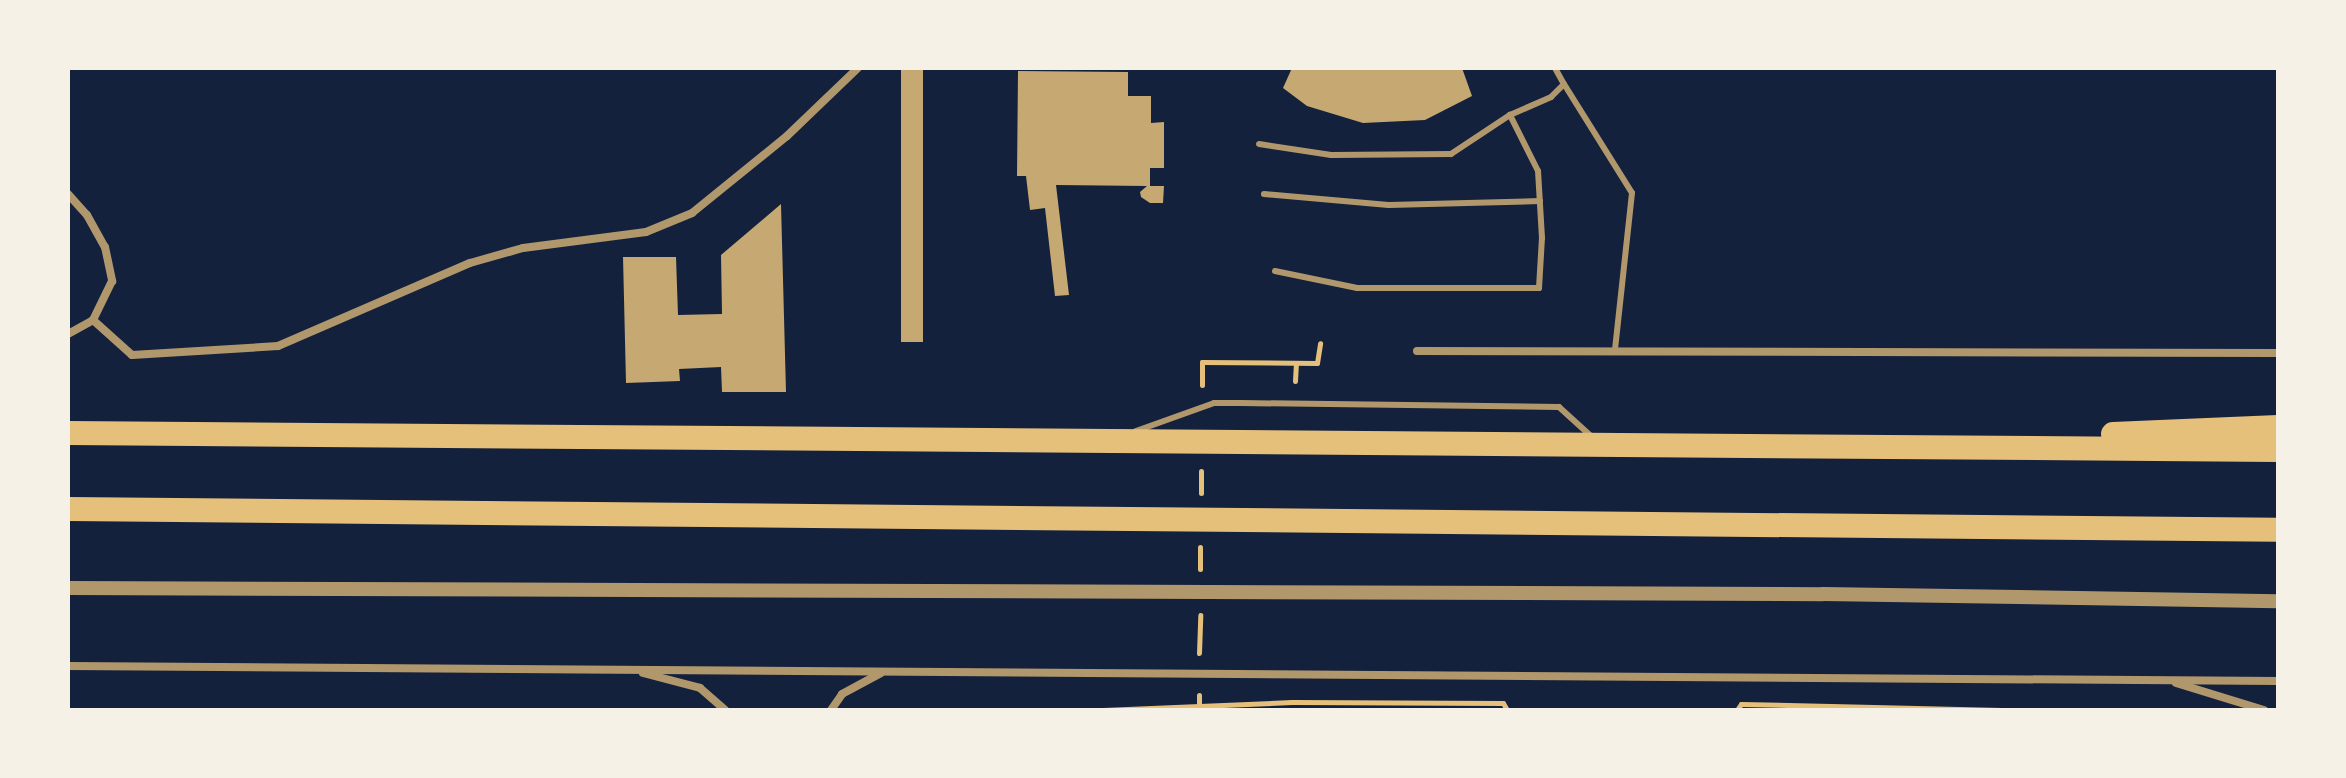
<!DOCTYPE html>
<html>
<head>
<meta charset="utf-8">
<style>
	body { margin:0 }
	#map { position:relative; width:2346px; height:778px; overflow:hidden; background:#14213d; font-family:Georgia,serif }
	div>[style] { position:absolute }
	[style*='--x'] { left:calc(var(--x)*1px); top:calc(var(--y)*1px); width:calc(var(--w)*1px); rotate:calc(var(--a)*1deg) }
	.building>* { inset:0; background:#c6a872; transform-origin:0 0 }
	.path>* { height:5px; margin:-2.5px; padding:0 2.5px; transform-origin:2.5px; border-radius:2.5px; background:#e5c07b }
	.service>* { height:6px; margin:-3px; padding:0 3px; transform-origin:3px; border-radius:3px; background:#b1986c }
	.minor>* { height:8px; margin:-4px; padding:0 4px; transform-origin:4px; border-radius:4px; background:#b1986c }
	.tertiary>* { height:14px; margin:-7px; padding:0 7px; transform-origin:7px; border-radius:7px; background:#b1986c }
	.motorway>* { height:24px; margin:-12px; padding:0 12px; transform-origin:12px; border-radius:12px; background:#e5c07b }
	span { translate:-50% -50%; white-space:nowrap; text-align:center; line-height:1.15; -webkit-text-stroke:8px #f6f1e7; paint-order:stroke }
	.frame { position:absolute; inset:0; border:70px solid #f6f1e7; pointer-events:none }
</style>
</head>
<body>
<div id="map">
	<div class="building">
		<i style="left:901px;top:68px;width:22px;height:274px"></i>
		<i style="clip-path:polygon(1292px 68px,1462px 68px,1472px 96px,1425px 120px,1363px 123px,1307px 106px,1283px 88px)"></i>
		<i style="clip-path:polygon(1018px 71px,1128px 72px,1128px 96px,1151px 96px,1151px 123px,1164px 122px,1164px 168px,1150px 168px,1150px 186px,1164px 186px,1163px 203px,1150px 203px,1141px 197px,1140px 192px,1147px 186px,1056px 185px,1069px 295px,1055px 296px,1045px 208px,1030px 210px,1026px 176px,1017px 176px)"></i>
		<i style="clip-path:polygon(781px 204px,786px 392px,722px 392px,721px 367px,679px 369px,680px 381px,626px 383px,623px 257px,676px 257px,678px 315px,722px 314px,721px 255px)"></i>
	</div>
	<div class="path">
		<i style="--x:1295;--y:381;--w:18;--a:-87"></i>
		<i style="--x:1202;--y:385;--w:23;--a:-90"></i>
		<i style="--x:1202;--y:362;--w:115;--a:0.5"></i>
		<i style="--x:1317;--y:363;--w:20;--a:-81"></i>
		<i style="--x:1201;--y:493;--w:22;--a:-90"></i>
		<i style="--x:1200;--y:569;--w:22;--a:-90"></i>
		<i style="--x:1199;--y:653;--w:38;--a:-88"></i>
		<i style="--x:1103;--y:710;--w:189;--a:-2.4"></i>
		<i style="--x:1292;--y:702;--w:211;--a:0.3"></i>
		<i style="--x:1503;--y:703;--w:8;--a:60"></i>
		<i style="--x:1199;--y:710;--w:15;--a:-90"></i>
		<i style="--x:1737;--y:710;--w:7;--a:-56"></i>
		<i style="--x:1741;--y:704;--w:261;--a:1.3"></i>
	</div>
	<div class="service">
		<i style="--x:1555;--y:68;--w:18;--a:61"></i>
		<i style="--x:1259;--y:144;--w:73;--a:8.7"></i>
		<i style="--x:1331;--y:155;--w:120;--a:-0.5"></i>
		<i style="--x:1451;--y:154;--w:71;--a:-33.5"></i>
		<i style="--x:1510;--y:115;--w:45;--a:-23.7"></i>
		<i style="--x:1551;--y:97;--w:18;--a:-45"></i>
		<i style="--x:1564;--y:84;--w:128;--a:58"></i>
		<i style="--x:1632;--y:193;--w:158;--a:96.2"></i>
		<i style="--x:1264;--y:194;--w:125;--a:5"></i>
		<i style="--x:1389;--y:205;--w:151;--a:-1.5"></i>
		<i style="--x:1275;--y:271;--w:84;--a:11.7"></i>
		<i style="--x:1357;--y:288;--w:182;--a:0"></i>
		<i style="--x:1539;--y:288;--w:50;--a:-86.6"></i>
		<i style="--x:1542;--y:238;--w:67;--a:-93.4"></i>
		<i style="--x:1538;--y:171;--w:63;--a:-116.6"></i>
		<i style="--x:1136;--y:431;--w:83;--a:-19.7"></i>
		<i style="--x:1214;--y:403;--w:27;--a:0"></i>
		<i style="--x:1241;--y:403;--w:318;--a:0.7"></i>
		<i style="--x:1559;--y:407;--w:45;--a:42.3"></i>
	</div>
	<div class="minor">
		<i style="--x:68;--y:194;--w:28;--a:48"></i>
		<i style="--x:87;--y:215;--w:37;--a:61"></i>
		<i style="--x:105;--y:247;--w:35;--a:78"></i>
		<i style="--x:112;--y:281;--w:43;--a:116"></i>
		<i style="--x:93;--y:320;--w:52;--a:41.9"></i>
		<i style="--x:132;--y:355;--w:146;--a:-3.5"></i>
		<i style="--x:278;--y:346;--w:209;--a:-23.4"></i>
		<i style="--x:470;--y:263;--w:55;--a:-15.8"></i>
		<i style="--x:523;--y:248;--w:124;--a:-7.4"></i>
		<i style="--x:646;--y:232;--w:50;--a:-22.4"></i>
		<i style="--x:692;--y:213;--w:122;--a:-39"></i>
		<i style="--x:787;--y:136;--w:98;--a:-43.8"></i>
		<i style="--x:68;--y:334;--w:29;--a:-29"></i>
		<i style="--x:1417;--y:351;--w:861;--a:0.13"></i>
		<i style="--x:68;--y:666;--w:2210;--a:0.39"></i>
		<i style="--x:643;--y:673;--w:59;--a:14.7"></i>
		<i style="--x:700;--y:688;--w:33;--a:41"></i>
		<i style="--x:2176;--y:683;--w:92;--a:17.1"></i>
		<i style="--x:831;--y:710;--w:19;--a:-55"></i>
		<i style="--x:842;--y:694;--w:44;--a:-28.3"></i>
	</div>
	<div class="tertiary">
		<i style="--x:68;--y:588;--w:1755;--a:0.2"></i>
		<i style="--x:1823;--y:594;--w:455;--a:0.9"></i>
	</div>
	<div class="motorway">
		<i style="--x:68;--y:433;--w:2210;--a:0.44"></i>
		<i style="--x:2113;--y:434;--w:165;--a:-2.4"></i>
		<i style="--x:68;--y:509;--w:2210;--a:0.54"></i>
	</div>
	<div class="frame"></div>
</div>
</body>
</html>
